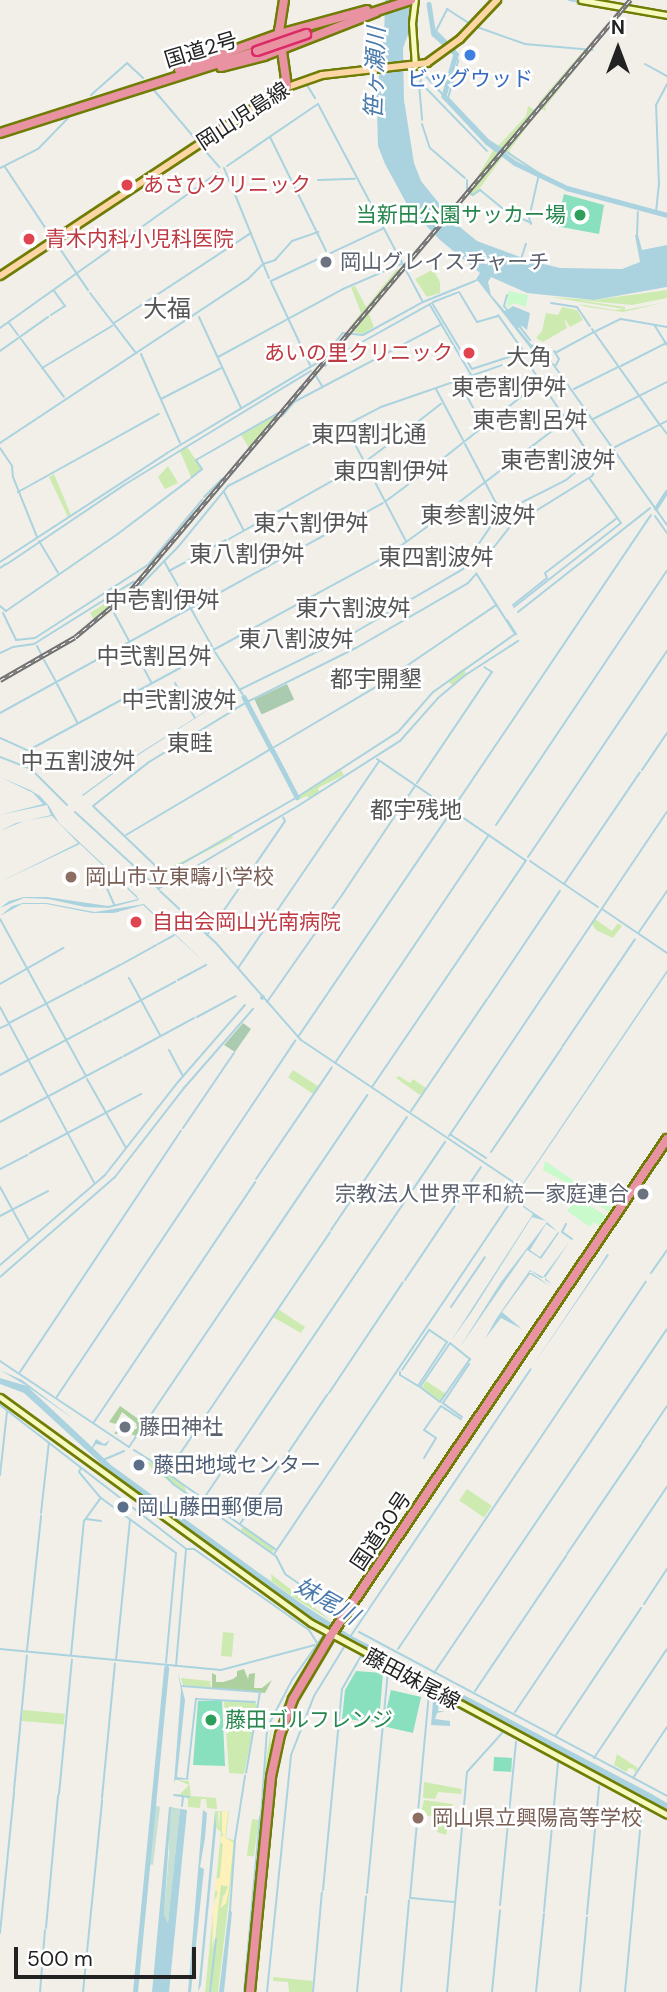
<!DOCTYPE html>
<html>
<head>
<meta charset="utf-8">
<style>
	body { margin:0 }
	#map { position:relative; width:667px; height:1992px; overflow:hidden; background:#f2efe9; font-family:"DM Sans","Noto Sans JP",sans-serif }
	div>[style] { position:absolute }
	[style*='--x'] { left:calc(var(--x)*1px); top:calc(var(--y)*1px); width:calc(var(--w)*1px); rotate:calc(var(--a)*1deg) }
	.grass>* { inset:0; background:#cdebb0; transform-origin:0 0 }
	.forest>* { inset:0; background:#add19e }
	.wetland>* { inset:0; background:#c6e0d4 }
	.sand>* { inset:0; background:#fff1ba }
	.cemetery>* { inset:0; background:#aacbaf; transform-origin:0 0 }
	.park>* { inset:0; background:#c8facc }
	.pitch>* { inset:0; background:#88e0be; transform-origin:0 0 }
	.water>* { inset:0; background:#aad3df }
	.stream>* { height:2px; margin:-1px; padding:0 1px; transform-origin:1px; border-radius:1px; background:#aad3df }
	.canal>* { height:3.5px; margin:-1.75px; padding:0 1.75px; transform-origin:1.75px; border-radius:1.75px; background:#aad3df }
	.river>* { height:4.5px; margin:-2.25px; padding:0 2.25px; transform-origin:2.25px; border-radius:2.25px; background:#aad3df }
	.roads { filter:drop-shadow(2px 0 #707d05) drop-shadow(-2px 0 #707d05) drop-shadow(0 2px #707d05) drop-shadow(0 -2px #707d05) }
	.secondary>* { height:5px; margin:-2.5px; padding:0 2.5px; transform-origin:2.5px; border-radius:2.5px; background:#f7fabf }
	.primary>* { height:6px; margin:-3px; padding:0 3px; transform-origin:3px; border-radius:3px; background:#fcd6a4 }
	.highway>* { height:8px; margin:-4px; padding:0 4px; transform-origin:4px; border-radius:4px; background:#e892a2 }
	.rail>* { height:4.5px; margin-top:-2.25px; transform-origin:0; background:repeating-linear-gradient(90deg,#fff 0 5px,#707070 0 10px); box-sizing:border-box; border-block:2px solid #707070 }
	.bridges { filter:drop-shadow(2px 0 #dc2a67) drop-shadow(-2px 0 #dc2a67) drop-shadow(0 2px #dc2a67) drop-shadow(0 -2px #dc2a67) }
	.highway-bridge>* { height:8px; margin:-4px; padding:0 4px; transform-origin:4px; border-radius:4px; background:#e892a2 }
	.dots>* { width:19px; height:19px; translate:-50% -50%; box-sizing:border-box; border:4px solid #fff; border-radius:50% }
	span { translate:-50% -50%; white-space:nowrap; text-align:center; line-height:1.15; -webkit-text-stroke:5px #fff; paint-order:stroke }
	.street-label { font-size:21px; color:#222 }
	.shop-label { font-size:21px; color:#366cbe }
	.health-label { font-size:21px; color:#be3a42 }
	.left { translate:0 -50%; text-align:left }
	.right { translate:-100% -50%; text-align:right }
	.leisure-label { font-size:21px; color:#27864d }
	.worship-label { font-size:21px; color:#5b616d }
	.education-label { font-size:21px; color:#785e54 }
	.service-label { font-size:21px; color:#4e5e75 }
	.water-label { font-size:23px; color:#4a7aab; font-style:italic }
	.neighbourhood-label { font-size:23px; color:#555 }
	.quarter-label { font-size:24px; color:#555 }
	.north { position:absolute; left:583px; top:14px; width:70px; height:70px; -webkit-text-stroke:5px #fff; paint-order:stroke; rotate:0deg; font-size:19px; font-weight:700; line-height:28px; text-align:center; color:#222 }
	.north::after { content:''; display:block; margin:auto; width:24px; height:32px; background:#222; clip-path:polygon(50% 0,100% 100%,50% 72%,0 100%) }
	.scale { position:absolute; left:14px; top:1947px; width:182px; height:32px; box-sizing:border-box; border:4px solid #222; border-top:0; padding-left:9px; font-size:21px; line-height:24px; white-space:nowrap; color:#222; -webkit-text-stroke:5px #fff; paint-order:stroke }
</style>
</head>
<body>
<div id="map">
	<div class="grass">
		<i style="clip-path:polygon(584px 50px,585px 51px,539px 105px,540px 107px,590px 51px,545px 107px,546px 111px,541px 109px,538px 104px,540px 101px)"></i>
		<i style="clip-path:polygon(528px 106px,535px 110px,509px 141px,538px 112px,509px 151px,520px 163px,498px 146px,526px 116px)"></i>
		<i style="left:494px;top:149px;width:6px;height:45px;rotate:31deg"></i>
		<i style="clip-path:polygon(501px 154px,503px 156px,477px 192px,471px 196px,467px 194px)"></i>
		<i style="clip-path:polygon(401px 269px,351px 329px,349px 328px,361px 313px,351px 287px,355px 286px,366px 307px,396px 270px)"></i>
		<i style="clip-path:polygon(404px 270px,369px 314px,374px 327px,363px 334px,354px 332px,353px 331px)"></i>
		<i style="clip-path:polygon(430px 271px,434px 271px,440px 282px,440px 293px,427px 297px,415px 279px)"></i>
		<i style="clip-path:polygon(667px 290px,667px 298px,632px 305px,578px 300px,625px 307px,625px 310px,667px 302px,623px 312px,587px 307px,578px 304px,614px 310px,624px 309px,550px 297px,594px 300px)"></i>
		<i style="clip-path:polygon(562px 307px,577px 310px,583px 320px,570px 327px,564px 318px,567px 328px,543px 342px,536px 338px,542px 331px,546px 313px,558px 315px)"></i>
		<i style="clip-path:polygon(277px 414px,278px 414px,249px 448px,241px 435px)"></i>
		<i style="clip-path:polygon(187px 447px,202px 469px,191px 477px,180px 451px)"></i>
		<i style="clip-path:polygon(168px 466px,178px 483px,165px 489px,158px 477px)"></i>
		<i style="clip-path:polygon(54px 474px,71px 515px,68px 517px,49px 477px)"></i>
		<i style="clip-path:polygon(135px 584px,117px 602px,95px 621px,90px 613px)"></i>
		<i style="clip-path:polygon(516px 635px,465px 670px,465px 674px,452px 685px,449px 682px,431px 695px,399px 734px,431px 694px,460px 671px)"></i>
		<i style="clip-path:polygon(341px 770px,344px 775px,318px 788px,319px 792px,309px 798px,307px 796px,298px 800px,298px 797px)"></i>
		<i style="left:232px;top:836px;width:2px;height:73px;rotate:63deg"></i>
		<i style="clip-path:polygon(595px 919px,612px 931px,618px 923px,622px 926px,613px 938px,596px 930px,592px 924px)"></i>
		<i style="left:293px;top:1070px;width:30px;height:9px;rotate:33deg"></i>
		<i style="clip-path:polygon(399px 1076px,410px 1083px,413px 1079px,426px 1088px,420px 1095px,396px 1078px)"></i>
		<i style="clip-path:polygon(278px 1309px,305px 1327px,301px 1333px,273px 1317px)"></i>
		<i style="left:426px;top:1381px;width:24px;height:9px;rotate:33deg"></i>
		<i style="clip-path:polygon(140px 1456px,184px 1485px,187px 1493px,154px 1471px)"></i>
		<i style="left:467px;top:1489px;width:30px;height:14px;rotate:34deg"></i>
		<i style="clip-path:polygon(243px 1527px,275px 1550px,274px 1550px,271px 1553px,240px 1531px)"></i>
		<i style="clip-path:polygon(259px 1572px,272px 1581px,271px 1574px,333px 1622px,294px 1598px)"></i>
		<i style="left:223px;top:1632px;width:11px;height:24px;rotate:5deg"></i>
		<i style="clip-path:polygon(181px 1678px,210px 1681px,211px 1688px,183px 1685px)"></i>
		<i style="clip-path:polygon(224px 1701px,255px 1702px,258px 1707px,244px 1774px,229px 1773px)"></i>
		<i style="left:23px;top:1710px;width:42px;height:11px;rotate:5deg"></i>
		<i style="clip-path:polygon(272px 1722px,270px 1744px,279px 1726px,268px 1775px,264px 1775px)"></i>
		<i style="clip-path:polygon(617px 1754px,638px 1768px,635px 1773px,634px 1769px,629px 1768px,626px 1772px,614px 1765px)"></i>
		<i style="clip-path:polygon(177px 1780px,189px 1781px,191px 1796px,216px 1798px,217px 1809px,207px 1808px,206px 1799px,201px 1799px,200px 1808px,188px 1807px,188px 1796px,174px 1794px,180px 1794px,189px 1785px)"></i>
		<i style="clip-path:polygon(424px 1782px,462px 1789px,461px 1794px,438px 1792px,435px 1799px,423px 1798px)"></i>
		<i style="clip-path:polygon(424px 1800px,453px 1804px,446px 1835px,437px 1832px,440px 1817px,420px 1815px)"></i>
		<i style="clip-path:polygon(evenodd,215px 1811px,218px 1811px,219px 1829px,220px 1811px,229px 1812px,226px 1838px,234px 1840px,234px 1856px,218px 1992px,211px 1992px,213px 1967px,209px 1992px,205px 1992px,221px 1832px,214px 1826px,215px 1811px,222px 1812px,228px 1812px,225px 1838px,233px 1843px,225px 1842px,214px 1951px,213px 1910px,215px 1898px,218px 1897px,217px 1879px,220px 1878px,223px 1844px,220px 1842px,224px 1834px,222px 1833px,222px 1812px,215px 1811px,227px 1847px,232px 1854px,229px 1888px,222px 1908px,223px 1896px,227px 1893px,228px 1886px,221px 1885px,227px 1847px)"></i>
		<i style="left:252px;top:1819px;width:7px;height:37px;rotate:8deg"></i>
		<i style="clip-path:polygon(273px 1977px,313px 1981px,312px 1992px,289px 1992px,288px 1982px,273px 1981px)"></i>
	</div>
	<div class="forest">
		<i style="clip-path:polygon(221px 864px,244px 880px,238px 887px,218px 872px,225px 873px,217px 870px)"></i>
		<i style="clip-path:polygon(120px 1406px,144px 1423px,136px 1436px,128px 1433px,114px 1434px,120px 1425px,125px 1432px,129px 1428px,131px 1432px,137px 1428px,136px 1423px,122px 1412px,116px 1424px,109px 1422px)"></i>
		<i style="clip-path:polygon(244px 1669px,248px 1679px,249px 1674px,255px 1673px,254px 1688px,262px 1688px,272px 1680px,265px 1693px,212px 1688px,212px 1673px,216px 1675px,216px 1682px,223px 1682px,233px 1679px,237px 1676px,237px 1671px)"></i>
	</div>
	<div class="wetland">
		<i style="clip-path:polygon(154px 1805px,160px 1807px,153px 1865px,148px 1864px)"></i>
		<i style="clip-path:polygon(169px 1807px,180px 1809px,168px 1923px,164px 1915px,169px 1852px)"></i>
	</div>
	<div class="sand">
		<i style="clip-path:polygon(222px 1811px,228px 1812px,225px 1838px,233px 1842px,233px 1848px,228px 1894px,226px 1903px,220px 1908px,228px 1886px,221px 1885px,212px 1951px,213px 1910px,218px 1892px,215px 1890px,216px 1879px,220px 1878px,223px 1845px,220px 1838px,224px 1834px,222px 1833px)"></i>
	</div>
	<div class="cemetery">
		<i style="left:287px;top:684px;width:17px;height:36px;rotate:65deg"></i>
		<i style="clip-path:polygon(243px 1023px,251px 1029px,235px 1052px,224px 1045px)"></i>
	</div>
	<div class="park">
		<i style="clip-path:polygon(508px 291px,528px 295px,526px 307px,514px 303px,507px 308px)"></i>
		<i style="clip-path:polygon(545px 1161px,577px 1183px,574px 1187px,543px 1170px)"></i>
		<i style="clip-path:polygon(580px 1186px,612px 1208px,609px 1212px,578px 1193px)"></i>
		<i style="clip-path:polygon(577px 1197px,606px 1216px,599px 1226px,594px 1222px,590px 1227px,567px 1211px)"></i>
	</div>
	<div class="pitch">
		<i style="clip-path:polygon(564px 194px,604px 205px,599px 234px,556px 226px)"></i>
		<i style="clip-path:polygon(356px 1671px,383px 1673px,379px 1722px,342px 1719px,345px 1690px)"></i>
		<i style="left:391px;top:1690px;width:31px;height:37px;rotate:13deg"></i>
		<i style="clip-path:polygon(198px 1701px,222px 1701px,225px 1766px,193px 1765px)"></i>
		<i style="left:494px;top:1757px;width:18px;height:14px;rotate:3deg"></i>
	</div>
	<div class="water">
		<i style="clip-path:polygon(385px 0,408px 0,410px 13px,410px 29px,403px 48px,404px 100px,414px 163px,421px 181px,455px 223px,477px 241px,531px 261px,560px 268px,622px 269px,640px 262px,635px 235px,638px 235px,642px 250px,667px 245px,667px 287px,594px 300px,527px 293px,491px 277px,488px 282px,491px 295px,505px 311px,513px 306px,530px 313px,527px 330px,522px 326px,518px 328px,531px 344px,542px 349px,536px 352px,531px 349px,478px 281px,475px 281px,480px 273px,440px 240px,409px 208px,385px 164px,378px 146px,377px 111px,370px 99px,377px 92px,382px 52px,369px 56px,363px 53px,375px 52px,384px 41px)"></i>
		<i style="clip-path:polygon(239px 690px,140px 754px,83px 796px,52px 765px,30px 752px,48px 761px,82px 795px,141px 752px)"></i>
		<i style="clip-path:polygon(0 777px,30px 790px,40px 796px,49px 806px,59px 823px,137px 896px,139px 900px,109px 908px,85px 907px,48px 899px,24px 898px,0 908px,9px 901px,24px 897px,47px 897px,108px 906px,138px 899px,80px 844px,0 882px,78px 843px,52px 816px,24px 821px,0 831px,16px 823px,51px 815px,47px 805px,0 815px,43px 804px,33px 793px)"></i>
		<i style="clip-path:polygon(23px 903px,47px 903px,95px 912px,144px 904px,207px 965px,143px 905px,114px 913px,92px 913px,46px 904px,22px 904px,0 916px,12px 906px)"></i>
		<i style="clip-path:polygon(667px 970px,667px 973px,523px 1185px,523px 1183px)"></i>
		<i style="clip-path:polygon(527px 1197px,524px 1206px,546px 1221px,532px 1217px,473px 1310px,451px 1341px,533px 1214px,523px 1207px)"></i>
		<i style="clip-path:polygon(evenodd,547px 1222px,559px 1233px,541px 1259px,527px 1250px,460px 1347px,501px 1282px,547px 1222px,546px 1224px,558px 1232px,540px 1257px,530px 1250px,546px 1224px)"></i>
		<i style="clip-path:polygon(570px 1241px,545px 1278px,552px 1284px,545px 1280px,545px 1277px,541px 1278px,531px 1271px,529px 1273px,532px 1273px,550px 1286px,530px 1274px,502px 1312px,522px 1329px,501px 1318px,485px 1339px,496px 1319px,530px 1270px,543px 1277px)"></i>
		<i style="clip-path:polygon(607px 1254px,609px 1255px,531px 1368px,601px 1264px)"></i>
		<i style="clip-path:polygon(0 1370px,22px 1380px,75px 1420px,28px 1387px,92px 1447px,96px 1439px,104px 1444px,110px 1440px,106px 1446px,96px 1444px,93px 1448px,111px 1465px,299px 1602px,350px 1635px,650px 1793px,667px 1803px,667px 1812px,347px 1641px,296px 1609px,119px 1480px,24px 1393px,0 1384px,0 1378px,27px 1386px)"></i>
		<i style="clip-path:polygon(178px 1672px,185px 1700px,177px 1777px,191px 1779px,175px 1780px,174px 1783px,181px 1690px)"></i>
		<i style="clip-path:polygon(433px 1701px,439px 1702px,438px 1711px,445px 1711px,437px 1713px,435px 1719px,450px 1721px,450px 1726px,431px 1725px)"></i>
		<i style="clip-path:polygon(evenodd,169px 1807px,187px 1810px,169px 1992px,152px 1992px,169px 1807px,171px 1808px,180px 1809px,168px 1923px,164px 1915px,171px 1808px)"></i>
		<i style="clip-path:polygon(203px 1810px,207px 1813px,205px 1838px,200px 1867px,204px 1869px,191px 1992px,188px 1992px)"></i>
		<i style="clip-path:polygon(215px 1812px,216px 1830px,201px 1985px,198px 1992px)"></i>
		<i style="clip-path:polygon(229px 1909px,232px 1912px,224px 1992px,219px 1992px)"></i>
	</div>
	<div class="stream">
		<i style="--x:569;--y:0;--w:11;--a:10"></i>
		<i style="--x:417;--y:7;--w:53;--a:90"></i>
		<i style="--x:477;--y:27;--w:51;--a:19.5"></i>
		<i style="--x:525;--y:44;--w:68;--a:5"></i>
		<i style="--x:449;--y:44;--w:18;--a:-135"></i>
		<i style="--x:436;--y:31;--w:25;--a:-63"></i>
		<i style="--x:447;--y:9;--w:27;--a:33"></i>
		<i style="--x:454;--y:48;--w:14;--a:73"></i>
		<i style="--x:458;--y:61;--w:38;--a:105"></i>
		<i style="--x:448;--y:98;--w:58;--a:46.4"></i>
		<i style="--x:488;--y:140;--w:68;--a:33"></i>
		<i style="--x:645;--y:64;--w:25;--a:29"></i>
		<i style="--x:418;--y:68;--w:38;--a:47"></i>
		<i style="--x:421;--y:80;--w:4;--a:117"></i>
		<i style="--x:419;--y:84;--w:36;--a:85"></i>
		<i style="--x:305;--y:82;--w:19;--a:58"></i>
		<i style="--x:420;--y:82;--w:96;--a:45.8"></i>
		<i style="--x:153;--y:89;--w:70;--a:49.7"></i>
		<i style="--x:91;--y:95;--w:48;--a:-41.6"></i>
		<i style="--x:127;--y:63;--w:22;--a:43"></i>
		<i style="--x:422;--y:124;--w:25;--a:72"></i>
		<i style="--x:430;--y:148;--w:46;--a:40.6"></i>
		<i style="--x:270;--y:137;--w:127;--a:63.8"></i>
		<i style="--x:201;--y:146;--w:28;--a:49"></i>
		<i style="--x:227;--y:166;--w:110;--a:-34.3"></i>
		<i style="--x:318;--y:104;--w:224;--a:62.1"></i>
		<i style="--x:5;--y:167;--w:85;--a:56.5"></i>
		<i style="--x:0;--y:168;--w:42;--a:-26.6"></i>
		<i style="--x:38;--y:149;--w:50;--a:-45.8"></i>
		<i style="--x:224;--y:168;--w:22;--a:68"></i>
		<i style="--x:318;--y:180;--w:37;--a:-2"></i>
		<i style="--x:467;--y:180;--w:11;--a:90"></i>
		<i style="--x:467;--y:191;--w:7;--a:34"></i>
		<i style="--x:473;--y:195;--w:9;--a:-36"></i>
		<i style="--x:480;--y:190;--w:36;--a:39"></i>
		<i style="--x:508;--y:213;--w:25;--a:23"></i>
		<i style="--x:299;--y:190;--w:9;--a:-49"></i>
		<i style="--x:234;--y:192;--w:93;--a:67.9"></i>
		<i style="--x:638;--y:209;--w:2;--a:-90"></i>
		<i style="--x:656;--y:212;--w:27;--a:-84"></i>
		<i style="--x:659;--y:185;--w:80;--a:-92.1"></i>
		<i style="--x:656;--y:105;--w:24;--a:-62"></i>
		<i style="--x:531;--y:224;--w:6;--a:-108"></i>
		<i style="--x:529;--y:218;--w:45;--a:-77.2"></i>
		<i style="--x:637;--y:236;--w:24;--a:-88"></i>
		<i style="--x:56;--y:243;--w:57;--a:55.8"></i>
		<i style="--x:521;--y:259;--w:16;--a:-72"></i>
		<i style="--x:271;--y:281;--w:123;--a:-25.1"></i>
		<i style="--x:271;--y:282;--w:92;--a:64.8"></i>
		<i style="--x:459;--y:292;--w:35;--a:59"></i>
		<i style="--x:477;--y:322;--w:22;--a:-16"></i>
		<i style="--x:90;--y:293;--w:76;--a:52.5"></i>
		<i style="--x:507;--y:295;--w:11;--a:105"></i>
		<i style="--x:504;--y:306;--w:43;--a:52.6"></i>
		<i style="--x:433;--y:302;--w:26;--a:-21"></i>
		<i style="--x:432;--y:303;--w:77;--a:58.8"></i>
		<i style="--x:472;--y:369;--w:55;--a:-18.1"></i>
		<i style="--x:524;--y:352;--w:45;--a:-125.1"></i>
		<i style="--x:551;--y:303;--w:26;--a:9"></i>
		<i style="--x:577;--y:307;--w:23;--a:56"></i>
		<i style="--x:430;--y:305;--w:81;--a:59.6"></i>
		<i style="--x:51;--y:315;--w:17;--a:-33"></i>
		<i style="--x:65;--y:306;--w:19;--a:-126"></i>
		<i style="--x:199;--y:317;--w:100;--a:65.2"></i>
		<i style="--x:9;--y:323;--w:15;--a:53"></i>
		<i style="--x:114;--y:323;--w:164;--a:-33.3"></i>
		<i style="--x:655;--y:326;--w:22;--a:58"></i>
		<i style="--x:0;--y:328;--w:267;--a:-35.5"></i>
		<i style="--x:592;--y:329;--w:118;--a:54.7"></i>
		<i style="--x:596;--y:331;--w:28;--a:-26"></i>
		<i style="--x:621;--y:319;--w:47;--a:9.9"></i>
		<i style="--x:21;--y:339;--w:72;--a:53.4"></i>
		<i style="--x:0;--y:351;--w:59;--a:-35.3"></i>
		<i style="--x:554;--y:351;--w:9;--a:58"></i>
		<i style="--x:559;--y:359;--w:7;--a:117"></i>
		<i style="--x:555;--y:353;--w:44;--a:-28.3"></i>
		<i style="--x:141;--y:354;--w:97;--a:66.3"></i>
		<i style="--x:218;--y:357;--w:142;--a:-28.5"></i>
		<i style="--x:343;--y:289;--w:63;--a:-23.3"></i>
		<i style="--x:528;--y:363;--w:113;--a:56.2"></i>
		<i style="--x:591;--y:457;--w:4;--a:27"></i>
		<i style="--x:553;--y:364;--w:197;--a:54.7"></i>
		<i style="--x:325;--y:366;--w:16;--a:-40"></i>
		<i style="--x:337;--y:356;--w:107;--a:-29.2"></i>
		<i style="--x:621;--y:366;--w:51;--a:-27.1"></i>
		<i style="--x:42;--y:368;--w:82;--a:-31"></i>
		<i style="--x:316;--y:376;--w:12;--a:59"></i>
		<i style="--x:436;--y:389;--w:58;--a:62.1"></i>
		<i style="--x:463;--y:389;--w:42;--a:61.6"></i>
		<i style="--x:574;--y:389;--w:49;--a:-26.6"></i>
		<i style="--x:161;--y:399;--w:68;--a:-27.3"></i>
		<i style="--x:282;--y:416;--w:18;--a:-49"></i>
		<i style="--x:294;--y:402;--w:167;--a:-27.8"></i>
		<i style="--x:593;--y:419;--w:83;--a:-26.6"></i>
		<i style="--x:415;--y:424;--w:33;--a:-38"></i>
		<i style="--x:345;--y:425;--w:131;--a:62.3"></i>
		<i style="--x:661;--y:426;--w:10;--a:53"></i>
		<i style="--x:0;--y:443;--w:297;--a:-33.5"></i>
		<i style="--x:248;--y:279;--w:21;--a:-45"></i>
		<i style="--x:263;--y:264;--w:13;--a:-18"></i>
		<i style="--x:275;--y:260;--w:25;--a:-48"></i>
		<i style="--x:292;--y:241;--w:28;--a:-19"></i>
		<i style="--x:465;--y:444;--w:88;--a:62.3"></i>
		<i style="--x:615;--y:447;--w:58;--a:-26.6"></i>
		<i style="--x:0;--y:448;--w:22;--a:56"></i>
		<i style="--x:12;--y:466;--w:11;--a:85"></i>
		<i style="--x:13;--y:477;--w:65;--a:68.2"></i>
		<i style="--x:436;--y:464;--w:127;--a:-38.3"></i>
		<i style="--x:191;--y:478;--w:14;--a:-39"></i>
		<i style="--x:202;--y:469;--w:11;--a:-124"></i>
		<i style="--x:196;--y:460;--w:95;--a:-29.8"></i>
		<i style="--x:18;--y:492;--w:161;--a:-29"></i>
		<i style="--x:224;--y:492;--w:42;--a:62.8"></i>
		<i style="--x:204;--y:497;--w:25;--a:-45"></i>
		<i style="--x:386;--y:501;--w:44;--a:-36.6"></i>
		<i style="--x:458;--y:503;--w:136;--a:-37.5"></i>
		<i style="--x:655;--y:516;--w:21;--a:55"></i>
		<i style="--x:229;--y:539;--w:153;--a:-29.4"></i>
		<i style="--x:362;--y:464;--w:49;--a:-36.6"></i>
		<i style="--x:39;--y:541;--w:37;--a:59"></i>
		<i style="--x:478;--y:545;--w:37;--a:-56"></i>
		<i style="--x:499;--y:514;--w:75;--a:-26.9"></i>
		<i style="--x:566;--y:480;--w:33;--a:-39"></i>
		<i style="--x:487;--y:556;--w:37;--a:-52"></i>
		<i style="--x:510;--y:527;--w:97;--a:-31.9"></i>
		<i style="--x:592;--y:476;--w:19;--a:-58"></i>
		<i style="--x:164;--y:561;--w:100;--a:60.6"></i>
		<i style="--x:0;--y:562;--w:199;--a:-33.1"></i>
		<i style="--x:167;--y:453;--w:179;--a:-31"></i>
		<i style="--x:320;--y:361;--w:36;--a:-51"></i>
		<i style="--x:343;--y:333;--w:20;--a:6"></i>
		<i style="--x:363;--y:335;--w:68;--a:-28.8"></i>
		<i style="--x:423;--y:302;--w:56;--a:-22"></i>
		<i style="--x:7;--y:564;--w:141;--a:-34"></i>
		<i style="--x:124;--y:485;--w:219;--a:-31.4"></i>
		<i style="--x:0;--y:568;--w:7;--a:-34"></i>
		<i style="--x:169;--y:571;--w:65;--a:-28.5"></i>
		<i style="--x:108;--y:601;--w:6;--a:59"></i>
		<i style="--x:513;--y:605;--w:43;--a:-38.5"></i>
		<i style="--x:547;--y:578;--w:5;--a:-112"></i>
		<i style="--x:545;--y:573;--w:91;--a:-37.4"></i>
		<i style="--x:0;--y:606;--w:8;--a:40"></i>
		<i style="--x:6;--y:611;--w:137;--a:-34.6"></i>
		<i style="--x:119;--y:533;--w:88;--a:-37.1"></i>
		<i style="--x:514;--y:607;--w:136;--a:-38.1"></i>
		<i style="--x:621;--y:523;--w:55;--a:-125.4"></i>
		<i style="--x:190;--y:609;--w:220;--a:-28.8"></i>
		<i style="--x:113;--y:611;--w:81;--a:61.8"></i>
		<i style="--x:518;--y:612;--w:168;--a:-38.2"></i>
		<i style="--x:3;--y:613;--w:30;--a:64"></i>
		<i style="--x:16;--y:640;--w:19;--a:-6"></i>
		<i style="--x:35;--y:638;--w:135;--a:-32.9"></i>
		<i style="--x:148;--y:565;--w:85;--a:-50.3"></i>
		<i style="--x:507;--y:620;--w:17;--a:57"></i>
		<i style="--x:37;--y:646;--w:11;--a:63"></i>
		<i style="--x:215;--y:652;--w:51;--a:56.9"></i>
		<i style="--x:0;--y:653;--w:14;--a:-25"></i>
		<i style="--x:13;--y:647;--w:21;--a:-8"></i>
		<i style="--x:34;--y:644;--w:117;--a:-32.1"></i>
		<i style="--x:133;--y:582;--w:9;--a:21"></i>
		<i style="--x:141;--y:585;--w:53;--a:-45.8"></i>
		<i style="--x:178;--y:547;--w:79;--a:-50.7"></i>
		<i style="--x:228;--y:486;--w:172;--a:-27.3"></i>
		<i style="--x:381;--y:407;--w:128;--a:-19.1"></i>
		<i style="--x:44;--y:660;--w:25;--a:61"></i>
		<i style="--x:175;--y:683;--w:40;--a:60.3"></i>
		<i style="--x:57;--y:684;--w:43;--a:62.2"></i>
		<i style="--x:239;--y:690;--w:118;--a:-26.1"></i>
		<i style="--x:345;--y:638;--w:137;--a:-30.3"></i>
		<i style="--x:463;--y:569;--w:7;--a:-56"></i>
		<i style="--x:0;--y:713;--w:216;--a:-28.8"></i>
		<i style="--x:0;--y:738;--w:34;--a:24"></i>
		<i style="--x:271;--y:749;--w:120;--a:-30.6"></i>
		<i style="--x:374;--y:688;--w:148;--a:-34.2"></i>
		<i style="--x:29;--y:750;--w:409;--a:-28.5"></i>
		<i style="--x:388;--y:555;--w:67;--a:-35.8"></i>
		<i style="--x:0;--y:757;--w:33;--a:21"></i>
		<i style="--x:31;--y:769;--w:51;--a:45"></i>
		<i style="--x:377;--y:759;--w:179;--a:34.3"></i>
		<i style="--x:642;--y:770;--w:45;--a:-56"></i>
		<i style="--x:417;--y:783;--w:134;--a:-56"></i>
		<i style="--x:492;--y:672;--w:9;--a:-148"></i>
		<i style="--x:93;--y:806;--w:71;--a:-38.2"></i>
		<i style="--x:149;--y:762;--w:115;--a:-31.5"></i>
		<i style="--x:247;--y:702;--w:122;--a:-26.4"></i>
		<i style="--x:356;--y:648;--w:129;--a:-30.1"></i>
		<i style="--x:468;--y:583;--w:12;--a:-48"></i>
		<i style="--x:94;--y:807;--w:97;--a:43.7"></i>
		<i style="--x:164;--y:874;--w:156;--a:-30"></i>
		<i style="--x:299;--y:796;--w:118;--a:-32.9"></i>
		<i style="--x:398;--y:732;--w:53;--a:-48.8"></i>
		<i style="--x:433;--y:692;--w:100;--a:-35.3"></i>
		<i style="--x:515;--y:634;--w:72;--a:-122.6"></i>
		<i style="--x:454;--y:807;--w:352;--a:-56"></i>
		<i style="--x:75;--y:812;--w:114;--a:42.5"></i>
		<i style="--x:496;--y:825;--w:306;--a:-56.1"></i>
		<i style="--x:126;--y:835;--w:169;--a:-30.7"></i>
		<i style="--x:528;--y:857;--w:249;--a:-56"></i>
		<i style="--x:530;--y:861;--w:82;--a:34.1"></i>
		<i style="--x:108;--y:871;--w:8;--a:150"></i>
		<i style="--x:101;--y:875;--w:32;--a:66"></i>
		<i style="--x:564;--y:884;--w:135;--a:-55.8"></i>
		<i style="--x:158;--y:889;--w:166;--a:-30.7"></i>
		<i style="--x:301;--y:804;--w:117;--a:-32.5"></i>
		<i style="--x:400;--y:741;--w:57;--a:-48.5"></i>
		<i style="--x:438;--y:698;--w:38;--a:-40"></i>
		<i style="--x:467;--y:674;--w:61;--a:-32.9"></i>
		<i style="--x:160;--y:891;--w:76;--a:42.9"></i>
		<i style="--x:216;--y:943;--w:129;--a:48.8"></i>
		<i style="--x:301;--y:1040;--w:266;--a:33.8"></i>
		<i style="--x:340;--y:898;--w:135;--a:-56.2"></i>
		<i style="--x:602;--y:909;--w:78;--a:34.1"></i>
		<i style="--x:0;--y:919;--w:179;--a:61.3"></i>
		<i style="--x:639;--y:932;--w:50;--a:-55.7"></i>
		<i style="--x:207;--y:935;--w:138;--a:-55.6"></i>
		<i style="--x:285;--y:821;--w:4;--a:-117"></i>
		<i style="--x:158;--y:944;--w:18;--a:-29"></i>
		<i style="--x:122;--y:964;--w:39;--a:-29"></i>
		<i style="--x:238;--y:968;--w:250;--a:-55.7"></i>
		<i style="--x:129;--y:978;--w:65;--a:61.5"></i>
		<i style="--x:178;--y:980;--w:32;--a:-28"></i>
		<i style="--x:0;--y:984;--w:73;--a:-29.7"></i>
		<i style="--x:84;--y:984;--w:41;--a:-27.8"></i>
		<i style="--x:488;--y:998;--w:129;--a:-56.1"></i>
		<i style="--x:267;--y:1002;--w:126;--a:-55"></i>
		<i style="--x:0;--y:1007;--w:199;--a:61.8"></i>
		<i style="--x:197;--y:1017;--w:44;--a:-28.3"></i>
		<i style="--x:104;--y:1020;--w:81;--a:-28.2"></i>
		<i style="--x:9;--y:1023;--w:82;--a:-27.5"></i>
		<i style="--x:0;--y:1028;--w:8;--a:-23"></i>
		<i style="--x:298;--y:1037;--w:274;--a:-55.8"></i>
		<i style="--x:562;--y:1047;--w:130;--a:-55.9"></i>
		<i style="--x:169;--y:1050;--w:30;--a:62"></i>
		<i style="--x:124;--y:1056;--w:80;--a:-28.5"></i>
		<i style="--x:335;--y:1063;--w:275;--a:-56"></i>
		<i style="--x:0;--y:1075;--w:115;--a:-27.9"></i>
		<i style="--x:87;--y:1079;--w:79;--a:60.5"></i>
		<i style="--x:372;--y:1087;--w:274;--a:-55.8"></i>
		<i style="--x:411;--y:1111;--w:135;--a:-55.8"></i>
		<i style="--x:0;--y:1122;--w:138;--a:-28"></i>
		<i style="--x:183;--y:1128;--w:91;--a:-55.8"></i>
		<i style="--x:451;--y:1135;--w:42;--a:33.3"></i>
		<i style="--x:449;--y:1136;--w:391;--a:-56.1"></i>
		<i style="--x:491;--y:1152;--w:125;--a:-55.8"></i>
		<i style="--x:30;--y:1153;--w:126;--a:-28"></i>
		<i style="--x:0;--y:1169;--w:31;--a:-27"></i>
		<i style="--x:256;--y:1179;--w:135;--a:-55.8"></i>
		<i style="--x:0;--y:1187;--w:60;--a:61.3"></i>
		<i style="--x:0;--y:1216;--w:54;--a:-27.5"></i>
		<i style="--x:566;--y:1224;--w:9;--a:117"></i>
		<i style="--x:562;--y:1232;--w:12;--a:35"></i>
		<i style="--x:331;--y:1230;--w:136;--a:-56.1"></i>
		<i style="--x:0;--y:1265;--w:138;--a:-40.6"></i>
		<i style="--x:105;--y:1175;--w:118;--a:-51.9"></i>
		<i style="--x:178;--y:1082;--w:102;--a:-49"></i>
		<i style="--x:651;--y:1273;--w:28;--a:-55"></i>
		<i style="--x:0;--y:1277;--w:152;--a:-41"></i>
		<i style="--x:115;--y:1177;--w:113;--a:-52.2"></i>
		<i style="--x:184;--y:1088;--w:105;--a:-48.9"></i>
		<i style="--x:405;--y:1280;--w:136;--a:-56.1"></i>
		<i style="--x:451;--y:1307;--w:60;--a:-55.8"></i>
		<i style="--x:450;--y:1343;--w:26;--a:39"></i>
		<i style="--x:470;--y:1359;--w:52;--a:124.9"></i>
		<i style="--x:440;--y:1402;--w:25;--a:-143"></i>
		<i style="--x:420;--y:1387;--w:53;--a:-55.7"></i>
		<i style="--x:0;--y:1361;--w:155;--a:33.7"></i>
		<i style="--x:129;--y:1447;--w:425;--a:-55.9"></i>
		<i style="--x:20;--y:1372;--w:290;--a:-56.3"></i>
		<i style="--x:400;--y:1372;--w:3;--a:90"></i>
		<i style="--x:400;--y:1375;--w:21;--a:31"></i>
		<i style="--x:418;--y:1386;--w:53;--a:-56.6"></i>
		<i style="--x:447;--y:1342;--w:22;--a:-146"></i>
		<i style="--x:429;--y:1330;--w:48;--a:124"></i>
		<i style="--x:329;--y:1393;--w:133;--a:-56.3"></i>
		<i style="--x:56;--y:1398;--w:430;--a:-56.2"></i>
		<i style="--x:0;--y:1405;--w:235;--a:37.7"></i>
		<i style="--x:186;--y:1549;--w:8;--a:0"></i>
		<i style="--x:194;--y:1549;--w:141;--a:35.2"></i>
		<i style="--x:309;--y:1630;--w:15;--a:58"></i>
		<i style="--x:462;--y:1417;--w:24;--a:-144"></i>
		<i style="--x:443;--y:1403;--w:47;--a:-56.3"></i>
		<i style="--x:94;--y:1422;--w:289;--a:-56.1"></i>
		<i style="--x:642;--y:1443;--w:45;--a:-56"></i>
		<i style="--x:134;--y:1450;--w:19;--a:32"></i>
		<i style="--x:424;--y:1458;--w:23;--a:-59"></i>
		<i style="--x:436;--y:1438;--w:14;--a:-146"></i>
		<i style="--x:424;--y:1430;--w:29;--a:-55"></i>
		<i style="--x:441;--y:1406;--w:24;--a:33"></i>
		<i style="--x:103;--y:1460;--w:23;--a:-23"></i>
		<i style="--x:151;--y:1461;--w:32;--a:46"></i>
		<i style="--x:173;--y:1484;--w:126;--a:35"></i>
		<i style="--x:276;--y:1556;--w:20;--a:63"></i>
		<i style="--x:285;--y:1574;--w:65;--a:34.9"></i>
		<i style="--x:338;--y:1611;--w:14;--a:111"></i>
		<i style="--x:154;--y:1464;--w:148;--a:35.1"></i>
		<i style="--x:81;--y:1468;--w:4;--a:117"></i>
		<i style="--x:79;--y:1472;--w:34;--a:50"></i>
		<i style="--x:101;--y:1498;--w:93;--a:36.3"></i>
		<i style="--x:176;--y:1553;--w:110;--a:95.2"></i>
		<i style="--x:169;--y:1470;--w:287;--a:-55.9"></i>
		<i style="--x:0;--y:1475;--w:63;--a:-83.7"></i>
		<i style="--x:204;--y:1498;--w:430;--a:-55.9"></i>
		<i style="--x:41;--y:1513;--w:71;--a:-83.6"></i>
		<i style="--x:86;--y:1519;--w:15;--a:8"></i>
		<i style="--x:240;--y:1524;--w:156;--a:-56"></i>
		<i style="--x:274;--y:1554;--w:436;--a:-56.1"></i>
		<i style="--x:567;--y:1554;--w:132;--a:-55.8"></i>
		<i style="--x:644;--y:1604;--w:42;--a:-56.7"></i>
		<i style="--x:359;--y:1632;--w:349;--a:28"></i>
		<i style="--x:350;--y:1637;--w:323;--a:-56"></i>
		<i style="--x:0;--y:1649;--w:222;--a:5.4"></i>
		<i style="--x:221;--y:1670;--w:97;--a:-14.9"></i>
		<i style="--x:398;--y:1649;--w:443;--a:-56"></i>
		<i style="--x:27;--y:1650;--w:135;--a:-84"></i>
		<i style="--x:71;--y:1655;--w:135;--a:-84.5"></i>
		<i style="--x:84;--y:1521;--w:27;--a:-54"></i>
		<i style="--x:116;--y:1660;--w:141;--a:-84.3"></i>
		<i style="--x:176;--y:1666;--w:116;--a:-85.1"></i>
		<i style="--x:434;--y:1673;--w:415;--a:-55.9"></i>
		<i style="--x:182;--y:1686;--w:78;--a:4.4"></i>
		<i style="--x:260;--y:1692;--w:82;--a:99.8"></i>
		<i style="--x:475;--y:1691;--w:163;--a:-56"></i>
		<i style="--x:515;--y:1712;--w:272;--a:-56"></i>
		<i style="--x:556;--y:1735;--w:153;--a:-56.2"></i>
		<i style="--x:594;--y:1758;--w:131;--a:-56.2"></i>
		<i style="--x:633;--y:1778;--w:61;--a:-56.3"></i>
		<i style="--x:187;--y:1779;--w:81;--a:-83.6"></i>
		<i style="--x:196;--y:1699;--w:59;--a:2.9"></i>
		<i style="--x:14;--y:1790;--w:135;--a:-84.5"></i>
		<i style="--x:59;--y:1794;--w:135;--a:-84.5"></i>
		<i style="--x:174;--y:1795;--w:15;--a:8"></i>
		<i style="--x:102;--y:1798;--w:135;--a:-84.5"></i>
		<i style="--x:182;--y:1806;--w:9;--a:-84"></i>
		<i style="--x:261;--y:1817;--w:89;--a:-86.1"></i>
		<i style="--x:267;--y:1728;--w:54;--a:-62.5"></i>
		<i style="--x:292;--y:1680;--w:54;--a:-54.8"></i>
		<i style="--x:323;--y:1890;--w:202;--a:-84.6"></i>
		<i style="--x:342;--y:1689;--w:38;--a:-60"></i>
		<i style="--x:361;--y:1656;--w:347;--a:28"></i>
		<i style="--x:367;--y:1893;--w:223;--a:-84.6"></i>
		<i style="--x:410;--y:1898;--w:204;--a:-84.7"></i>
		<i style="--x:411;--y:1898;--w:43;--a:5.3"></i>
		<i style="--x:500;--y:1905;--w:164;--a:-84.4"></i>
		<i style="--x:230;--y:1910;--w:70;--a:-85.9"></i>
		<i style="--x:235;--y:1840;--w:65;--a:-81.1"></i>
		<i style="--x:544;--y:1911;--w:150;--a:-84.6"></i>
		<i style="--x:587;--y:1914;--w:128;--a:-84.6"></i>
		<i style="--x:46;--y:1928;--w:133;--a:-84.8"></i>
		<i style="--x:0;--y:1933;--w:142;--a:-84.3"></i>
		<i style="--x:40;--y:1992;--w:62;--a:-85.4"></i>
		<i style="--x:83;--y:1992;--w:193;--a:-84.3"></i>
		<i style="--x:210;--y:1992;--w:53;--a:-83.5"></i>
		<i style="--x:267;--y:1992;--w:238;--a:-84.2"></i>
		<i style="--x:291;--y:1755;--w:63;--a:-68.7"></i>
		<i style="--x:314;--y:1696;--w:57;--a:-58.5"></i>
		<i style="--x:313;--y:1992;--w:100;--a:-84.9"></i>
		<i style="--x:357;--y:1992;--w:96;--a:-84.6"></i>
		<i style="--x:401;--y:1992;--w:92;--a:-85"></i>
		<i style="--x:447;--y:1992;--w:221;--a:-84.8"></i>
		<i style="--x:467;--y:1772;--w:54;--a:-48"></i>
		<i style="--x:492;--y:1992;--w:82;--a:-84.4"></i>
		<i style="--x:536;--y:1992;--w:79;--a:-84.2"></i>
		<i style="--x:580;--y:1992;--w:75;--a:-84.7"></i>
		<i style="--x:625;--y:1992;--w:186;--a:-84.7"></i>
	</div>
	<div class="canal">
		<i style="--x:545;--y:354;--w:9;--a:54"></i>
		<i style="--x:656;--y:509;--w:20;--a:-57"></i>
		<i style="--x:262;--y:998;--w:1;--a:-45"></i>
	</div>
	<div class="river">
		<i style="--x:429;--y:4;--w:30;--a:81"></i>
		<i style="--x:434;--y:34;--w:30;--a:42"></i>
		<i style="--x:456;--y:54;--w:44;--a:105.9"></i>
		<i style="--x:444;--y:96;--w:63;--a:46.9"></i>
		<i style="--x:487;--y:142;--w:35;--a:37"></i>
		<i style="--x:515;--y:163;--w:58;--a:25.7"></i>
		<i style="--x:567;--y:188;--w:104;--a:15.1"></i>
		<i style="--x:244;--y:697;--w:60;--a:62.2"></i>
		<i style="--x:273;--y:751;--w:52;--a:62.4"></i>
		<i style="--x:135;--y:1992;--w:325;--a:-84.5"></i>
		<i style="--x:245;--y:1992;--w:176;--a:-84.8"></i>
	</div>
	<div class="roads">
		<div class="secondary">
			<i style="--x:581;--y:0;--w:87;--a:9.9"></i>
			<i style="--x:415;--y:66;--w:43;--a:-94"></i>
			<i style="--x:412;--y:23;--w:23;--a:-83"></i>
			<i style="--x:0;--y:1397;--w:384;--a:36"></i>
			<i style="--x:311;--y:1623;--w:404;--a:28.3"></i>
		</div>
		<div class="primary">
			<i style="--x:0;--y:276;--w:338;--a:-33.5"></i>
			<i style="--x:282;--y:89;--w:42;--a:-19.3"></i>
			<i style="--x:322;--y:75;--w:106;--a:-6.5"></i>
			<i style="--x:427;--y:63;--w:41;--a:-36"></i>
			<i style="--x:460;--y:39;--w:54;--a:-46.5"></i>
		</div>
		<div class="highway">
			<i style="--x:284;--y:0;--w:30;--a:99"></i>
			<i style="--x:279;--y:30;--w:57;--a:81.9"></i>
			<i style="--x:371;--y:13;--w:42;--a:-18"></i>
			<i style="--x:221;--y:67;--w:44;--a:-14.3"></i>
			<i style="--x:264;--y:56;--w:120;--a:-21.4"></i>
			<i style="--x:179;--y:70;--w:106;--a:-19.8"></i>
			<i style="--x:279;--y:34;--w:91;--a:-15.3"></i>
			<i style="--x:0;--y:133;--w:270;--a:-17.7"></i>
			<i style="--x:250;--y:1992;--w:216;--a:-84.4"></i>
			<i style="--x:271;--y:1777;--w:43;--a:-77.9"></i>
			<i style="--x:280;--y:1735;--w:38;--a:-70"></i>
			<i style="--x:293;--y:1699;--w:74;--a:-59.3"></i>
			<i style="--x:331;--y:1635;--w:599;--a:-55.89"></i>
		</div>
	</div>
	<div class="rail">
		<i style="--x:0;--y:680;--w:86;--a:-29.8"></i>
		<i style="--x:75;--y:637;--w:70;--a:-39.8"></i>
		<i style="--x:129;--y:592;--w:776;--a:-49.76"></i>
	</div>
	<div class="bridges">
		<div class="highway-bridge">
			<i style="--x:257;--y:51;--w:52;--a:-19.1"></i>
		</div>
	</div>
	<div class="dots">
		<i style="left:470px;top:55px;background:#3f7fe0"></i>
		<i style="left:127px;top:185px;background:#e0444e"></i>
		<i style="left:580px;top:215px;background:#2e9e5b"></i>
		<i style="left:29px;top:239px;background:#e0444e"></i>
		<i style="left:326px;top:262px;background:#6b7280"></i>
		<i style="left:469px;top:353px;background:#e0444e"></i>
		<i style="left:71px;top:877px;background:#8d6e63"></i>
		<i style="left:136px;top:922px;background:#e0444e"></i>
		<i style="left:643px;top:1194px;background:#6b7280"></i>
		<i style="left:125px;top:1427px;background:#6b7280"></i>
		<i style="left:139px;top:1465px;background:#5c6f8a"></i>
		<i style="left:123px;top:1507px;background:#5c6f8a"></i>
		<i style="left:211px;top:1720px;background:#2e9e5b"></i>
		<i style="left:418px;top:1818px;background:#8d6e63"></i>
	</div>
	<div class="street-label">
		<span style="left:201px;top:50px;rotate:-17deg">国道2号</span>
		<span style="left:243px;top:116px;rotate:-33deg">岡山児島線</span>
		<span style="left:381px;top:1531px;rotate:-56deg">国道30号</span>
		<span style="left:412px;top:1679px;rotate:28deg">藤田妹尾線</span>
	</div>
	<div class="shop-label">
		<span style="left:470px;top:79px">ビッグウッド</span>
	</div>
	<div class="health-label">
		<span class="left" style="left:143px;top:185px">あさひクリニック</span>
		<span class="left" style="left:45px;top:239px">青木内科小児科医院</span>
		<span class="right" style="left:453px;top:353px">あいの里クリニック</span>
		<span class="left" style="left:152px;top:922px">自由会岡山光南病院</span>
	</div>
	<div class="leisure-label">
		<span class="right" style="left:566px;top:215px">当新田公園サッカー場</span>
		<span class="left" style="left:225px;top:1720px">藤田ゴルフレンジ</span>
	</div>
	<div class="worship-label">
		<span class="left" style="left:340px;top:262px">岡山グレイスチャーチ</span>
		<span class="right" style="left:629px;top:1194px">宗教法人世界平和統一家庭連合</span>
		<span class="left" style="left:139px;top:1427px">藤田神社</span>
	</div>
	<div class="education-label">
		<span class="left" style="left:85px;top:877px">岡山市立東疇小学校</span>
		<span class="left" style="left:432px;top:1818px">岡山県立興陽高等学校</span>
	</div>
	<div class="service-label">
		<span class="left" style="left:153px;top:1465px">藤田地域センター</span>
		<span class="left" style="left:137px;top:1507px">岡山藤田郵便局</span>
	</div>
	<div class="water-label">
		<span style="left:375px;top:73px;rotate:-88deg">笹ヶ瀬川</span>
		<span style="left:327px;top:1601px;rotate:30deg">妹尾川</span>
	</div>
	<div class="neighbourhood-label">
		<span style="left:529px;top:357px">大角</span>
		<span style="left:509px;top:387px">東壱割伊舛</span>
		<span style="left:530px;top:420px">東壱割呂舛</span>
		<span style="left:369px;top:434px">東四割北通</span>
		<span style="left:558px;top:460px">東壱割波舛</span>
		<span style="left:391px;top:471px">東四割伊舛</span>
		<span style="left:478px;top:515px">東参割波舛</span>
		<span style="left:311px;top:523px">東六割伊舛</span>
		<span style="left:247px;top:554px">東八割伊舛</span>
		<span style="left:436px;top:557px">東四割波舛</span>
		<span style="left:162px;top:600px">中壱割伊舛</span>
		<span style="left:353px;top:608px">東六割波舛</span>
		<span style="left:296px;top:639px">東八割波舛</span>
		<span style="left:154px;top:656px">中弐割呂舛</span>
		<span style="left:376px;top:679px">都宇開墾</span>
		<span style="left:179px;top:700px">中弐割波舛</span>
		<span style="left:190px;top:743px">東畦</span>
		<span style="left:78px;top:761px">中五割波舛</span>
		<span style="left:416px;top:810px">都宇残地</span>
	</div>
	<div class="quarter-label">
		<span style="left:167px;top:309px">大福</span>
	</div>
	<div class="north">N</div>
	<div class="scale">500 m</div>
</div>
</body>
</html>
